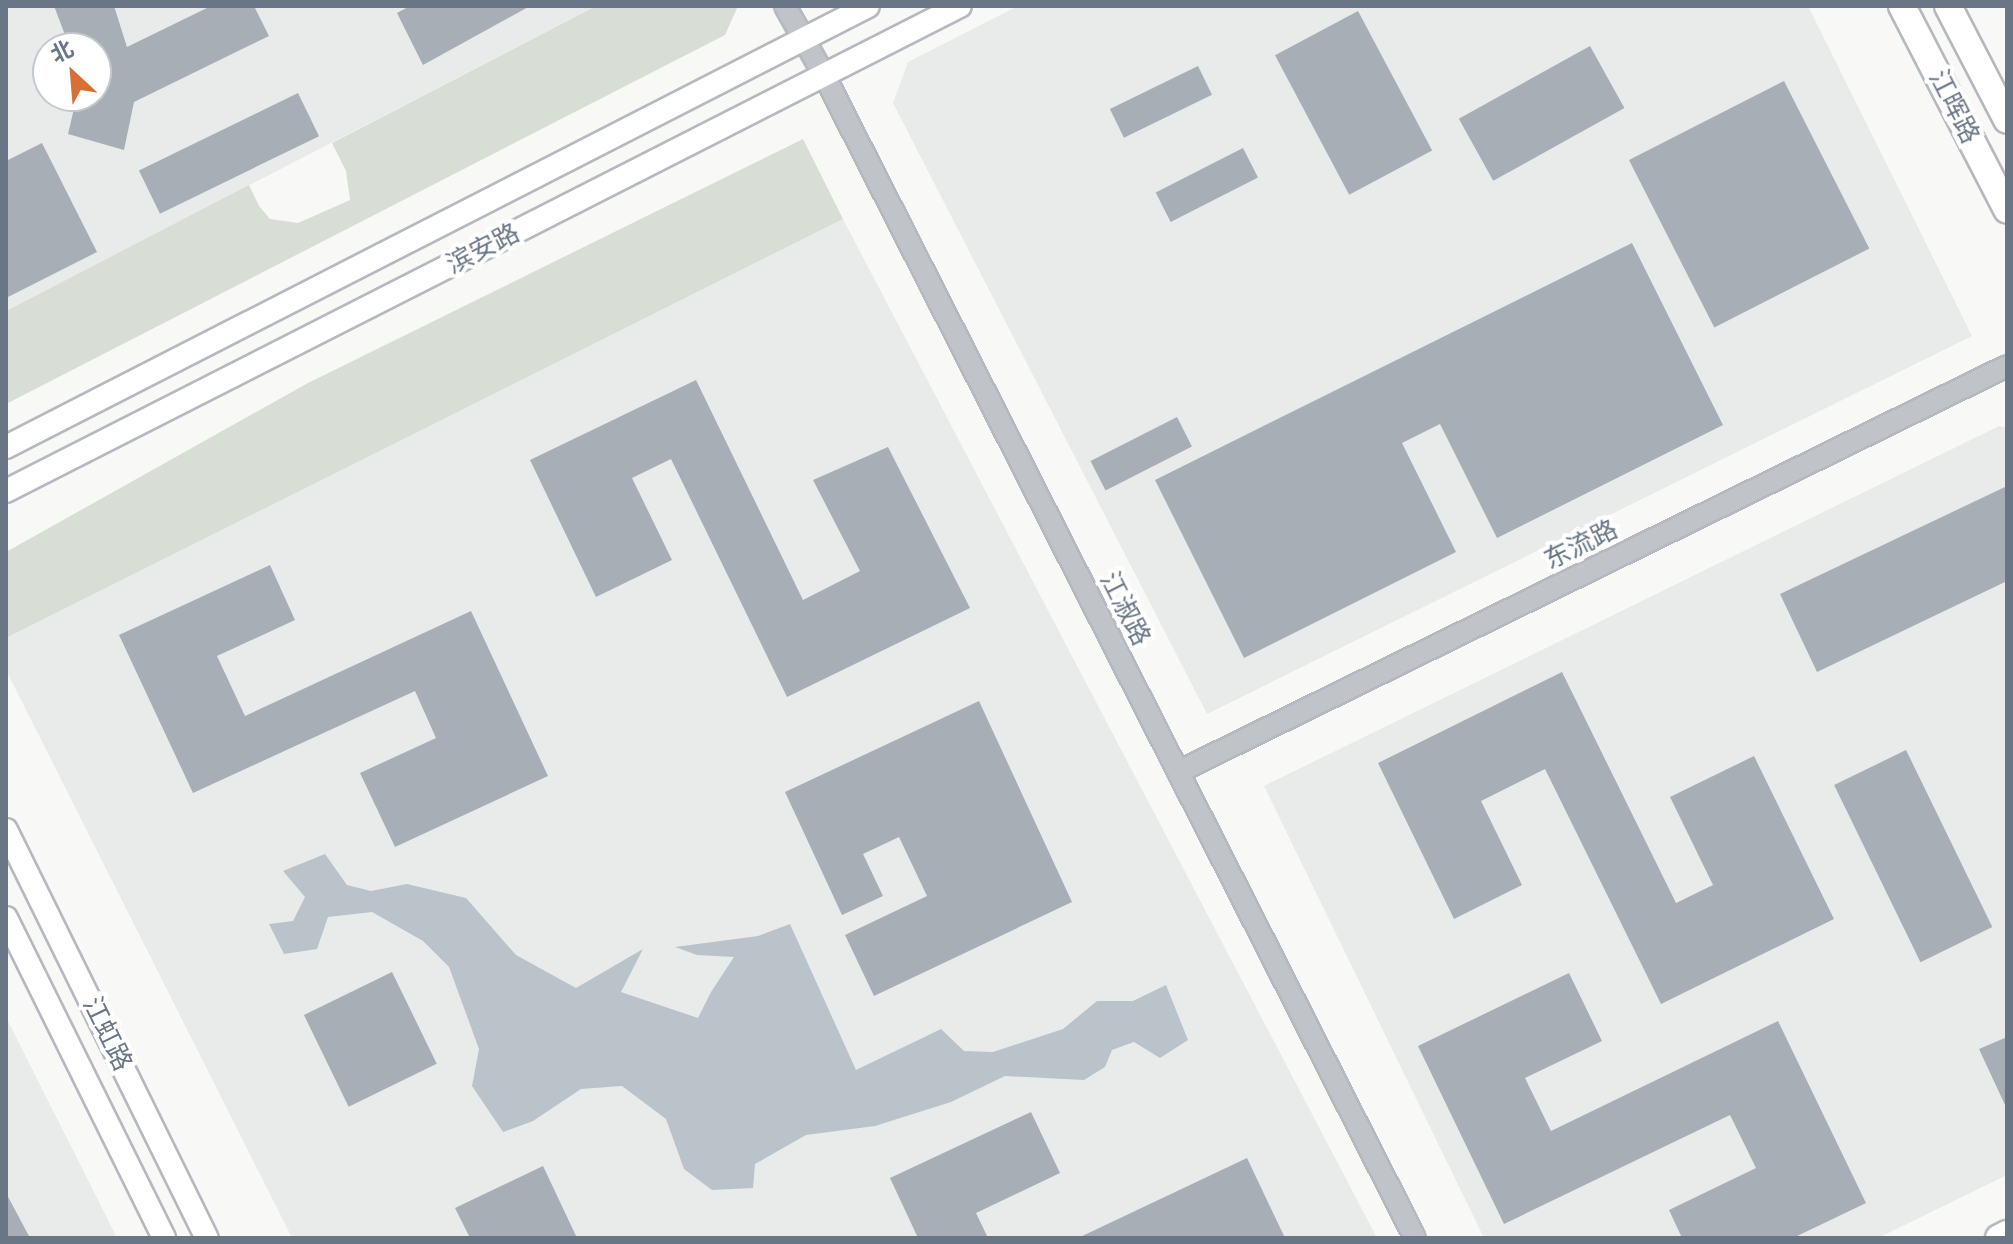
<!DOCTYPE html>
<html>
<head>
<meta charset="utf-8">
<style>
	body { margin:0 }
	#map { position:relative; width:2013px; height:1244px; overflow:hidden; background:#f8f9f6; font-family:Cabin,"Noto Sans SC",sans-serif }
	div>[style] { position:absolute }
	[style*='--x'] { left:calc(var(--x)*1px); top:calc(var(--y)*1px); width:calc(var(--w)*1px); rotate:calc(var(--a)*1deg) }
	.built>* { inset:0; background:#e9ebea }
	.green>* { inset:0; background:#d8ddd6 }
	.water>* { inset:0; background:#bac3c9 }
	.building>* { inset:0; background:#a7aeb6; transform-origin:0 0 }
	.roads { filter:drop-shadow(2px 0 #b5b9bf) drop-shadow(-2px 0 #b5b9bf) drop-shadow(0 2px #b5b9bf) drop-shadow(0 -2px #b5b9bf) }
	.tertiary>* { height:20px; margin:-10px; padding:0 10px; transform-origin:10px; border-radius:10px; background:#c0c4c8 }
	.secondary>* { height:22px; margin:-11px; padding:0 11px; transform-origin:11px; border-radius:11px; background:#fff }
	.primary>* { height:26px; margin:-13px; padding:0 13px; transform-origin:13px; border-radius:13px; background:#fff }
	span { translate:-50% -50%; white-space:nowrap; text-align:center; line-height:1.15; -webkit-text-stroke:8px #fff; paint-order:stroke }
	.street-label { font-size:26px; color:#697686 }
	.frame { position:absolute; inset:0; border:8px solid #697686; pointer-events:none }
	.north { position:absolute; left:32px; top:32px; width:80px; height:80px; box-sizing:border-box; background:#fff; border:2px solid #c3c8cf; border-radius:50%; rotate:334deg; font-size:22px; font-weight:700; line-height:32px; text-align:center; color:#697686 }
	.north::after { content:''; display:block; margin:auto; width:28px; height:36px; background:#da6f35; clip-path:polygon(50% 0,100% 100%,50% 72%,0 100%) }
</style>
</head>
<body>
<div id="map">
	<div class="built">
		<i style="clip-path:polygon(evenodd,6px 6px,596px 6px,6px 311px,6px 6px,48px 48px,96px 48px,96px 96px,48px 96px,48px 48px)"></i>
		<i style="clip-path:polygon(1018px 6px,1808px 6px,1972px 336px,1207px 714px,893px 103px,908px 62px)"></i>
		<i style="clip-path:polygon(843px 219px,1377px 1238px,292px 1238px,6px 670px,6px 638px)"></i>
		<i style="clip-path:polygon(1999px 426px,2007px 428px,2007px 1175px,1878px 1238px,1484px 1238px,1264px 786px)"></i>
		<i style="clip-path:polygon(6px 1017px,117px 1238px,6px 1238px)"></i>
	</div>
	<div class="green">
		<i style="clip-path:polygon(596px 6px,738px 6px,725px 35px,6px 404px,6px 311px,249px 185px,259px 206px,270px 219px,298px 223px,350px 200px,346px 171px,332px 143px)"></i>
		<i style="clip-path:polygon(803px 139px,843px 219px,6px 638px,6px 552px,308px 383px)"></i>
	</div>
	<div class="water">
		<i style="clip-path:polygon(325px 854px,347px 885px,371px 891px,407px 884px,466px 898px,516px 955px,576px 988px,643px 949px,621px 992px,698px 1018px,711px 992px,734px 957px,697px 955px,675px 947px,758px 936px,790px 924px,856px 1070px,941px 1029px,964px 1051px,993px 1052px,1063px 1029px,1097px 1001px,1133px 1001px,1166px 985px,1188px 1040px,1160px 1058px,1134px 1042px,1112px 1050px,1105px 1067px,1084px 1080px,1005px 1076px,951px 1102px,875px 1126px,806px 1135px,755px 1164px,753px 1188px,712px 1190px,684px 1169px,666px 1119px,622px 1086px,581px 1089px,533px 1121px,503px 1132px,472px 1086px,479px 1049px,449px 967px,423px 941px,372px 912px,328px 917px,317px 949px,284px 954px,269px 924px,293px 921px,305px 897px,283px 871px)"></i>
	</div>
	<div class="building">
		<i style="clip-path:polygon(54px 6px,114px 6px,127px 47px,211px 6px,254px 6px,269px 36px,134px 102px,124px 150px,68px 134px,77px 96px,96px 96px,96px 48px,70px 48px)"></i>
		<i style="clip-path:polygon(410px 6px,530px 6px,423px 65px,397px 13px)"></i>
		<i style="left:1358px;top:11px;width:158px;height:94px;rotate:62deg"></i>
		<i style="left:1590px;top:46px;width:71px;height:150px;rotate:61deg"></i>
		<i style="left:1198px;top:66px;width:32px;height:98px;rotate:64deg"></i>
		<i style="left:1784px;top:81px;width:188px;height:174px;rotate:63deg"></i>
		<i style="left:298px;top:93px;width:48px;height:177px;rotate:64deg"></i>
		<i style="clip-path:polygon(42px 143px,97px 252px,6px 298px,6px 161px)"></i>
		<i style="left:1243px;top:148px;width:33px;height:98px;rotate:63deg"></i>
		<i style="clip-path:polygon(1632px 243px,1723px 425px,1497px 538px,1440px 424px,1402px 443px,1456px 552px,1244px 658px,1155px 480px)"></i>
		<i style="clip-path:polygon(696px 380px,803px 600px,860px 571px,813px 480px,888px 447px,970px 608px,787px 697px,671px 459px,632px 478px,672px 560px,596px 597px,530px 460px)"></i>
		<i style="left:1177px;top:417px;width:33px;height:97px;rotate:63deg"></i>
		<i style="clip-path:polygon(2007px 486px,2007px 581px,1817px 672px,1780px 594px)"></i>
		<i style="clip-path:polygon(270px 565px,295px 620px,217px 656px,245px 716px,471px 611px,548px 776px,395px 847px,360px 773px,436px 738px,415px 691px,193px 793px,119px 635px)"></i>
		<i style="clip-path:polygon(1562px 672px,1676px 903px,1713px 885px,1670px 797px,1754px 756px,1834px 919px,1661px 1004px,1545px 769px,1481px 801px,1522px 885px,1454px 919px,1378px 763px)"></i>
		<i style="clip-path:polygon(979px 701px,1072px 902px,874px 996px,845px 935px,927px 896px,899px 837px,863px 854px,883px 896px,842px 915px,785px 792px)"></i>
		<i style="left:1906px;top:750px;width:197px;height:80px;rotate:64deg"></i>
		<i style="left:392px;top:972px;width:102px;height:98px;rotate:64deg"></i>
		<i style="clip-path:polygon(1569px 973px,1602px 1041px,1525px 1078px,1551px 1131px,1778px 1021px,1866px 1203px,1793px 1238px,1682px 1238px,1669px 1210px,1756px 1168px,1730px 1115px,1504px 1224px,1418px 1046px)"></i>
		<i style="clip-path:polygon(2007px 1037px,2007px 1104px,2005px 1105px,1979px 1049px)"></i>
		<i style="clip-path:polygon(1031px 1112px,1060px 1173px,976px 1213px,988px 1238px,918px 1238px,890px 1178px)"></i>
		<i style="clip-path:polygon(1247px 1158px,1285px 1238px,1078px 1238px)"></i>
		<i style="clip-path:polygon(543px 1166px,577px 1238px,470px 1238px,455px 1208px)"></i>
		<i style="clip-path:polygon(6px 1193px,30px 1238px,6px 1238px)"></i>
	</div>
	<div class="roads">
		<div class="tertiary">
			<i style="--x:785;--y:6;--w:81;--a:60.6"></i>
			<i style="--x:825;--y:77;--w:1302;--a:63.06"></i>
			<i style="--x:1178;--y:772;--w:923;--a:-26.09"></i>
		</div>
		<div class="secondary">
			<i style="--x:6;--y:447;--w:968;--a:-27.09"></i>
			<i style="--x:6;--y:491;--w:1070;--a:-26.95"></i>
			<i style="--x:6;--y:830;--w:455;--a:63.8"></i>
			<i style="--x:6;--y:918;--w:357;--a:63.7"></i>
		</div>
		<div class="primary">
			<i style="--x:1902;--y:6;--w:229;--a:62.7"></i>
			<i style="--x:1948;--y:6;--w:128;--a:62.6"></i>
			<i style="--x:1999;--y:1238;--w:9;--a:-27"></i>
		</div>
	</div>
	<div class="street-label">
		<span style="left:1954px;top:107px;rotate:63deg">江晖路</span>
		<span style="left:483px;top:249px;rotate:-27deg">滨安路</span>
		<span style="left:1581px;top:545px;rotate:-26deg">东流路</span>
		<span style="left:1125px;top:609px;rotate:63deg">江淑路</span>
		<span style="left:107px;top:1034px;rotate:64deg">江虹路</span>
	</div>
	<div class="frame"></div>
	<div class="north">北</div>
</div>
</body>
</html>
